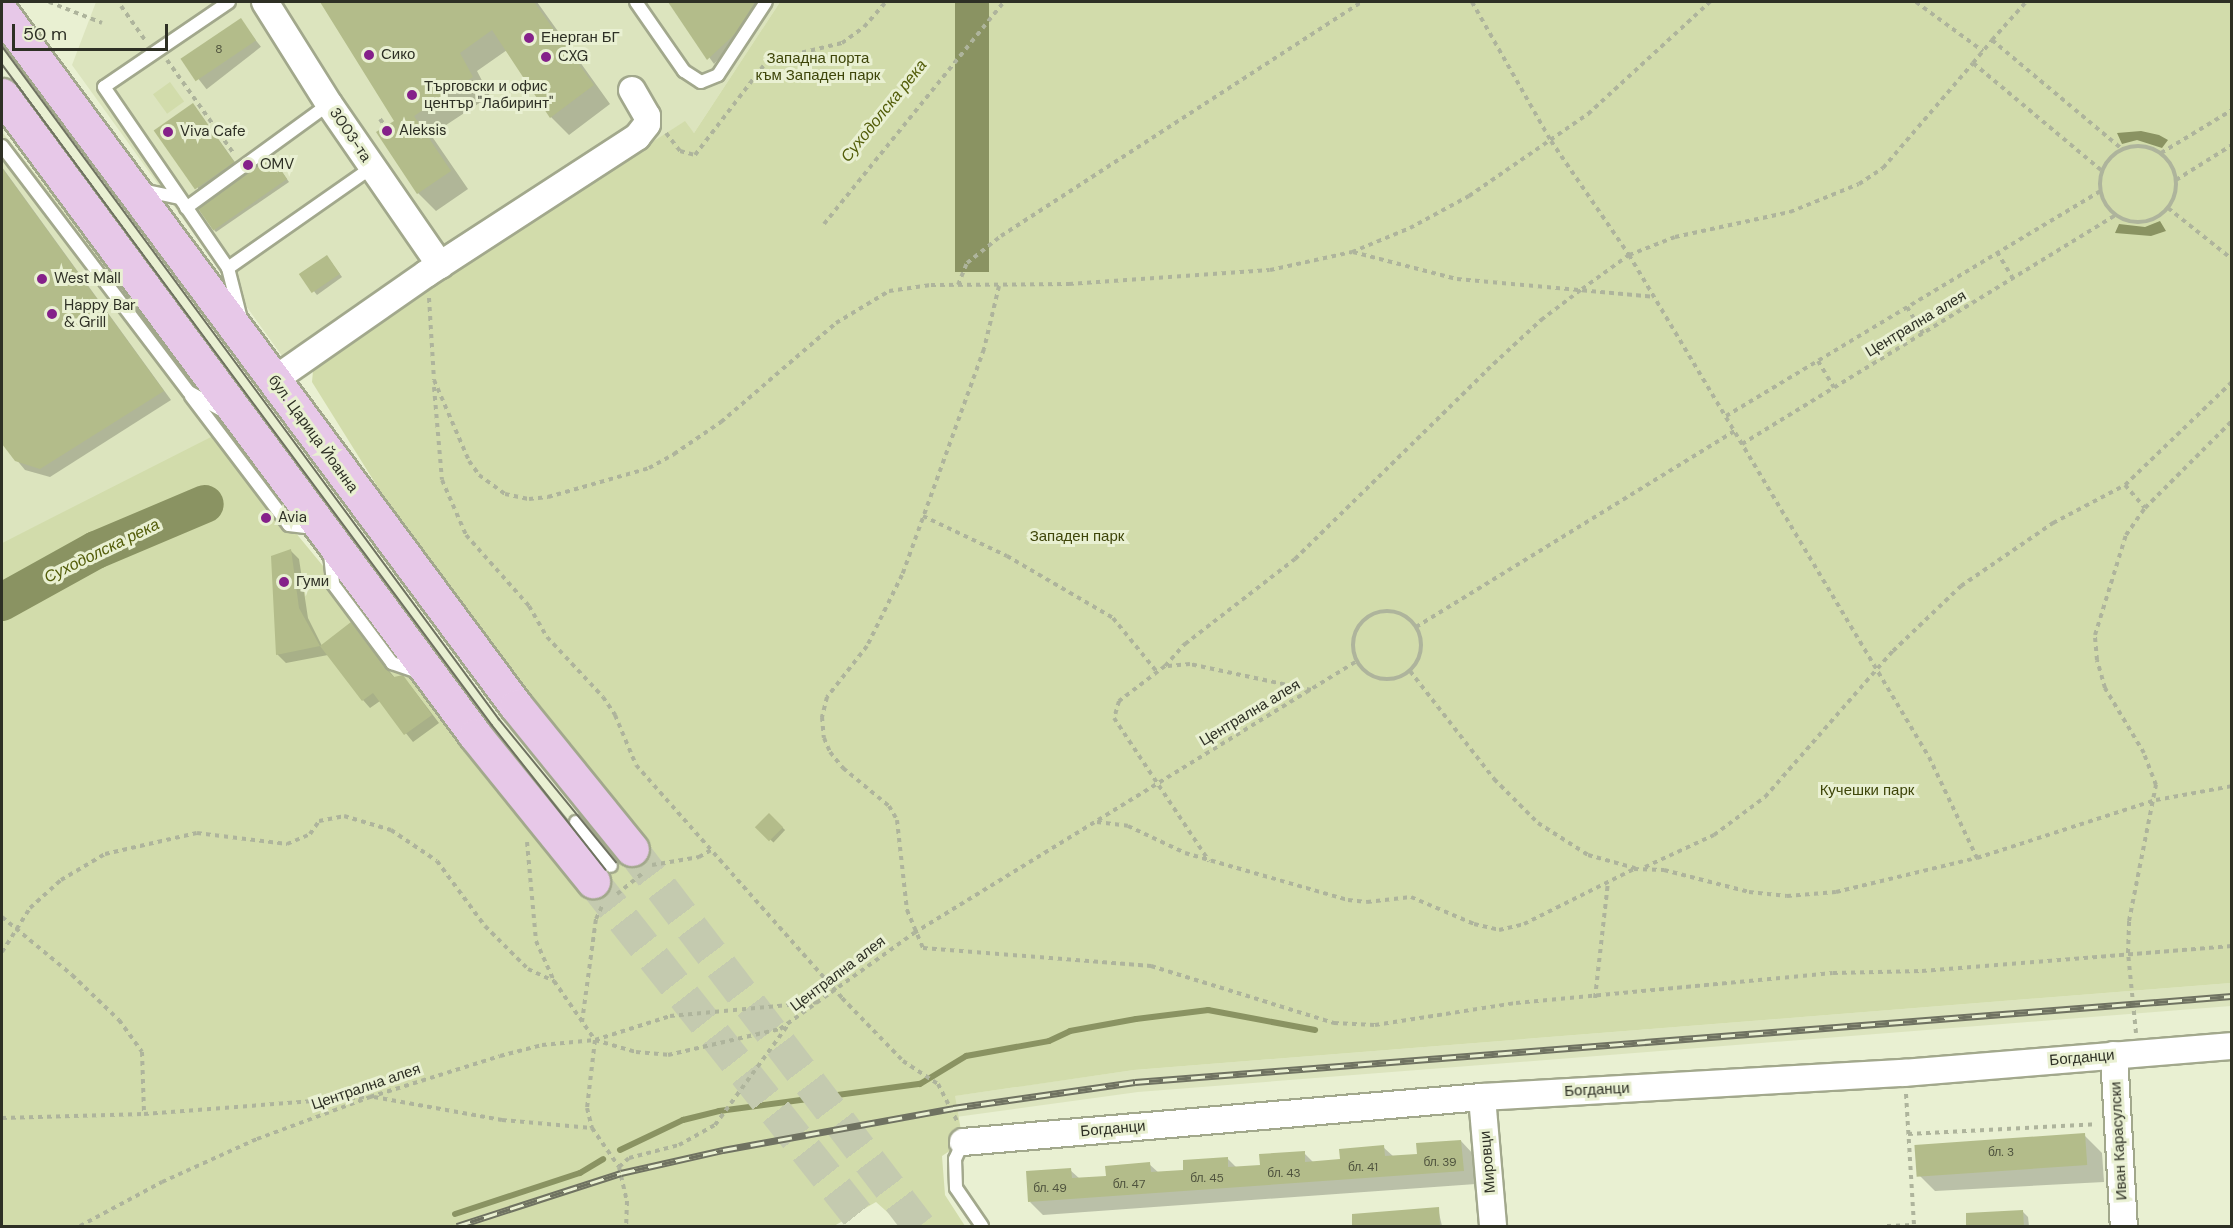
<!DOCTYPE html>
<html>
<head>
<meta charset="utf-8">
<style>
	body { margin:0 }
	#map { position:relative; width:2233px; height:1228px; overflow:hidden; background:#e9f0d2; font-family:"DM Sans",sans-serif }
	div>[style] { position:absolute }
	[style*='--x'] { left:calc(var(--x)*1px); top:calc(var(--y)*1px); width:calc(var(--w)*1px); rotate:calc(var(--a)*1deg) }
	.built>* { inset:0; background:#dce4be }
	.green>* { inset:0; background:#d2dcab; transform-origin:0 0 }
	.water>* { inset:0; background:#8a9362; transform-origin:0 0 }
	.shadow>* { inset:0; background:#0003; transform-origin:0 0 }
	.stream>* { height:6px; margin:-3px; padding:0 3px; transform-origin:3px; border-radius:3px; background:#8a9362 }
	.river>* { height:38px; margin:-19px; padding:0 19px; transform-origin:19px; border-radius:19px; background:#8a9362 }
	.building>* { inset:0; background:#b3bc8a; transform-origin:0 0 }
	.primary-tunnel>* { height:33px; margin-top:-16.5px; transform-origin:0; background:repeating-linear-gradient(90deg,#c4caaf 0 33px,transparent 0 49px) }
	.path>* { height:4px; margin-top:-2px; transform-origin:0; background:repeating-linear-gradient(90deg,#aeb49c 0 4.5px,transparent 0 9px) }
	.path>.ring { margin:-2px; padding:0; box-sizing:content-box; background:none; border:4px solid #aeb49c; border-radius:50% }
	.roads { filter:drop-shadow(2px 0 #a2a88c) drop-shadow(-2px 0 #a2a88c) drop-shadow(0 2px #a2a88c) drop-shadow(0 -2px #a2a88c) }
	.service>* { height:12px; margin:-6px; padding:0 6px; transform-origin:6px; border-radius:6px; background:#fff }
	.minor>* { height:26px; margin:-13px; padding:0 13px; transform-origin:13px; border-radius:13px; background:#fff }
	.primary>* { height:33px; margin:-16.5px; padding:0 16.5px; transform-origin:16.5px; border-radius:16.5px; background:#e7c8e8 }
	.tram>* { height:1.5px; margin:-0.75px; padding:0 0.75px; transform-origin:0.75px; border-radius:0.75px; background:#6f7261 }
	.rail>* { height:7px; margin-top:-3.5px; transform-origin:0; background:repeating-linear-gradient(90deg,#e9f0d2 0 14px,#6f7261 0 28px); box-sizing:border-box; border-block:2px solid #6f7261 }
	.dots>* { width:16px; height:16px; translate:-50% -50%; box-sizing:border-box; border:3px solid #e9f0d2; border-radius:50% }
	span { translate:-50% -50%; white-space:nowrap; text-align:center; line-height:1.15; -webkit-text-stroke:6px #e9f0d2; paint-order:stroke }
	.number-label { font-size:12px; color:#4f533e }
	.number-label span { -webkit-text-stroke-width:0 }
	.poi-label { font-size:15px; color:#2e3025 }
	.left { translate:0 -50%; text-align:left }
	.park-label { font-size:15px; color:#3e4509 }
	.street-label { font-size:15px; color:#2e3025 }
	.water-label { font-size:16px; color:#525c08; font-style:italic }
	.frame { position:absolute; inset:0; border:3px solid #2e3025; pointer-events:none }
	.scale { position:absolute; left:12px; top:24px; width:156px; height:27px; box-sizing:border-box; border:3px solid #2e3025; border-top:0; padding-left:8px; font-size:18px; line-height:21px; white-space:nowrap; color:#2e3025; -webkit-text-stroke:4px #e9f0d2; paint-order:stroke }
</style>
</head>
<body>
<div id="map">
	<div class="built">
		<i style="clip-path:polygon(96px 2px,780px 2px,694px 133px,684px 122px,463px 263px,285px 360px,72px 65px)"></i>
		<i style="clip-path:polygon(2px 132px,237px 427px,2px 543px)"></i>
		<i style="clip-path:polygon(2231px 983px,2231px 1006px,1138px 1092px,956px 1117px,728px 1159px,426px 1226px,954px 1096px,1134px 1070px)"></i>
	</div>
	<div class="green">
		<i style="clip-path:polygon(780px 2px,2231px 2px,2231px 983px,1134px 1070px,955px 1096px,963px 1142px,942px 1156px,945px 1195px,965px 1226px,903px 1226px,876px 1202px,834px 1226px,2px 1226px,2px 543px,215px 435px,587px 886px,632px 849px,387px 502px,312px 382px,313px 371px,318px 362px,463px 263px,685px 121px,694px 133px)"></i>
		<i style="left:170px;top:82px;width:24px;height:21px;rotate:54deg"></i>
	</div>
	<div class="water">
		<i style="left:955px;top:2px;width:34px;height:270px"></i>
		<i style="clip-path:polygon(2141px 131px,2159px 135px,2168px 140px,2162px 148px,2137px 140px,2122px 144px,2117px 133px)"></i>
		<i style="clip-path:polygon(2160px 221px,2166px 231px,2151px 236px,2115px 233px,2119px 224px,2145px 227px)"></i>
	</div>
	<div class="shadow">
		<i style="clip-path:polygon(322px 2px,537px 2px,610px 104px,569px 135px,551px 117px,507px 50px,477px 71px,490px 96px,431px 135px,468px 189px,436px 211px,418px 193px,396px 121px)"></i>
		<i style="clip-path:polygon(670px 2px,764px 2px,749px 26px,714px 64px)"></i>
		<i style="left:240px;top:20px;width:34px;height:69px;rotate:52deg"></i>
		<i style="clip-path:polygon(195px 107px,237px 165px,200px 191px,198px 189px)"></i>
		<i style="clip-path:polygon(274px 160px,289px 182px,216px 232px,214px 230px)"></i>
		<i style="clip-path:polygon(2px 167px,171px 400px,50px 477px,25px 470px,2px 442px)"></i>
		<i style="clip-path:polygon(329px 259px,342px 277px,317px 295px,301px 275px)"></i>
		<i style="clip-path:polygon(290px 550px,299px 559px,308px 618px,322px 646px,351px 624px,395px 678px,410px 685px,439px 723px,413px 742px,380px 701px,370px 708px,363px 700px,328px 655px,286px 663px,277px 654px)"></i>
		<i style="left:769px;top:815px;width:22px;height:17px;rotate:43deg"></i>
		<i style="clip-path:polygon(2084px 1135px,2102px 1153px,2104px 1182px,1935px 1191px,1917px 1173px)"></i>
		<i style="clip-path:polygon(1461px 1141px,1474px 1155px,1476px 1184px,1043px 1215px,1030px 1202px,1070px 1170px,1080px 1179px,1107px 1177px,1149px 1164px,1159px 1173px,1185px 1171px,1227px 1158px,1237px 1168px,1262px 1166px,1304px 1153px,1314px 1163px,1341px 1161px,1383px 1147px,1394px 1157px,1419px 1156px)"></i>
		<i style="clip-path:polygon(1438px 1209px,1442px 1226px,1383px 1226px)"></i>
		<i style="clip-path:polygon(2022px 1211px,2028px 1217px,2029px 1226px,1988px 1226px)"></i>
	</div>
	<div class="stream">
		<i style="--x:620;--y:1150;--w:70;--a:-25.5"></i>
		<i style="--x:683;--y:1120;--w:37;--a:-14"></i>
		<i style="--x:719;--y:1111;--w:203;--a:-7.7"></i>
		<i style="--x:920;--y:1084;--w:54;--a:-31.3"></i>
		<i style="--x:966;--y:1056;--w:84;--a:-10.2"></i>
		<i style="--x:1049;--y:1041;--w:23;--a:-25"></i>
		<i style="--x:1070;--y:1031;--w:67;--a:-10.3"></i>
		<i style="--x:1136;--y:1019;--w:73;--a:-7.1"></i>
		<i style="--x:1208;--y:1010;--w:109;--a:10.6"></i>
		<i style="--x:455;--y:1214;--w:132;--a:-18.2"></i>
		<i style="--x:580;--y:1173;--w:27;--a:-31"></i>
	</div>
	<div class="river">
		<i style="--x:2;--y:602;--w:107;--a:-29"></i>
		<i style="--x:96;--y:550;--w:118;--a:-22.9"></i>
	</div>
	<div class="building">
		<i style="clip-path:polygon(320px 2px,534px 2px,594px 85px,550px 118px,492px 30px,460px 53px,473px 77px,414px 116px,451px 171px,417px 194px,376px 132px,394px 121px)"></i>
		<i style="clip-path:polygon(668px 2px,755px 2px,736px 33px,707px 60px)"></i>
		<i style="left:241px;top:18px;width:27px;height:73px;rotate:56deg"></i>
		<i style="left:193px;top:103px;width:72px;height:48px;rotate:55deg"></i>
		<i style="left:271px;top:156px;width:28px;height:90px;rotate:55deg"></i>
		<i style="clip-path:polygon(2px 168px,164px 391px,40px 469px,15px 461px,2px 444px)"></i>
		<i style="left:327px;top:255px;width:23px;height:34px;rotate:56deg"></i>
		<i style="clip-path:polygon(291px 549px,299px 608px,320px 646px,276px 655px,271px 556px)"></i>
		<i style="clip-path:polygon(351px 622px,385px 668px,394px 677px,403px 675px,432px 715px,404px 735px,373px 693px,362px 701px,320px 646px)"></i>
		<i style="left:769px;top:813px;width:20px;height:20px;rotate:45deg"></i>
		<i style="left:2085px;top:1133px;width:32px;height:171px;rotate:86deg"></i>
		<i style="clip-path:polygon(1461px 1140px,1464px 1171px,1028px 1202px,1026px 1171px,1071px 1168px,1072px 1178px,1106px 1176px,1105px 1166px,1150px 1162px,1151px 1172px,1183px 1170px,1183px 1160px,1228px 1157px,1228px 1167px,1260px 1165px,1259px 1154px,1305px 1151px,1305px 1162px,1340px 1159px,1339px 1149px,1384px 1145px,1385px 1156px,1417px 1154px,1416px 1143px)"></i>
		<i style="clip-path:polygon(1439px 1207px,1440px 1227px,1352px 1227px,1352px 1214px)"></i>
		<i style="clip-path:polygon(2023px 1210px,2024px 1227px,1966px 1227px,1966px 1213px)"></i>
	</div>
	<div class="primary-tunnel">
		<i style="--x:632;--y:849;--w:474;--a:52.7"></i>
		<i style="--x:593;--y:881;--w:440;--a:51.6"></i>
	</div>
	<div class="path">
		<i style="--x:49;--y:2;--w:57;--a:21.6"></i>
		<i style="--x:1472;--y:2;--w:160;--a:60.4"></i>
		<i style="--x:1551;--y:141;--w:138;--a:55.6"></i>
		<i style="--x:1629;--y:255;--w:585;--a:59.14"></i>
		<i style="--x:1929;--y:757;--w:112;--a:64.6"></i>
		<i style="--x:1916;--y:2;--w:83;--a:36.2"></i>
		<i style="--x:121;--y:6;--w:42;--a:54.8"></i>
		<i style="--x:1992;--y:40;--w:51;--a:-48.2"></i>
		<i style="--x:167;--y:60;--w:115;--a:54.5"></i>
		<i style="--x:380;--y:119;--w:9;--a:54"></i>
		<i style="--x:666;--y:133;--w:23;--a:52"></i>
		<i style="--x:680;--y:151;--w:16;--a:15"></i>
		<i style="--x:695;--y:155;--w:118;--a:-52.5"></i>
		<i style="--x:767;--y:61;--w:77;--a:-13.5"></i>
		<i style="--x:842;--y:43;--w:27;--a:-36"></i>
		<i style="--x:864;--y:27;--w:33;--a:-49"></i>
		<i class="ring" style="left:2100px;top:146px;width:72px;height:72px"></i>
		<i style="--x:2161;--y:153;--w:83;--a:-31.2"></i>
		<i style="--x:2101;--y:170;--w:167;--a:-140.1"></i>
		<i style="--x:1973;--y:63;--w:30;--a:-50"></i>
		<i style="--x:1992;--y:40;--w:170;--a:40"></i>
		<i style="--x:2176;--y:180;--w:66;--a:-32"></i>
		<i style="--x:2168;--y:208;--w:82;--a:38.6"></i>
		<i style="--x:824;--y:224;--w:286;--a:-51"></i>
		<i style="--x:1353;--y:252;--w:107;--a:14.6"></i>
		<i style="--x:1457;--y:279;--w:197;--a:5.2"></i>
		<i style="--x:1997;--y:252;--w:31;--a:59"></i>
		<i style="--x:958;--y:285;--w:24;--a:-68"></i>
		<i style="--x:967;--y:263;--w:43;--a:-38.5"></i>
		<i style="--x:1001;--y:236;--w:430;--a:-33"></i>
		<i style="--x:999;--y:286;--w:65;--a:103.4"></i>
		<i style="--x:984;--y:349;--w:240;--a:109.9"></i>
		<i style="--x:902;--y:575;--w:79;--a:116.2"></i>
		<i style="--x:867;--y:646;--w:65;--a:128.1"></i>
		<i style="--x:827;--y:697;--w:21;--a:104"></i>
		<i style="--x:822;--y:717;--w:21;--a:85"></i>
		<i style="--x:824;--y:738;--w:15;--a:67"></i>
		<i style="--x:830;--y:752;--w:21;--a:51"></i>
		<i style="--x:843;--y:768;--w:60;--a:39.6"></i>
		<i style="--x:889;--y:806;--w:16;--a:60"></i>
		<i style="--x:897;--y:820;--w:91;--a:83.7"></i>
		<i style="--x:907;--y:910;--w:41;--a:67.2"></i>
		<i style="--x:923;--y:948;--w:229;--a:4.5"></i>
		<i style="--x:1151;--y:966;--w:192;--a:17.3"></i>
		<i style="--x:1334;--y:1023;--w:41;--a:2.8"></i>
		<i style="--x:1375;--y:1025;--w:143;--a:-8.9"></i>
		<i style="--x:1516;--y:1003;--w:318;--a:-5.4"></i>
		<i style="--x:1833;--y:973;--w:89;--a:-1.3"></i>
		<i style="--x:1922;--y:971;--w:311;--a:-4.6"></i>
		<i style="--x:429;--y:298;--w:82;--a:86.5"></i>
		<i style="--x:434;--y:380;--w:88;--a:66.6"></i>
		<i style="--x:469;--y:461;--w:17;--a:54"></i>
		<i style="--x:479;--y:475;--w:32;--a:36"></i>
		<i style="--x:505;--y:494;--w:25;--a:12"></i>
		<i style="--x:529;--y:499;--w:19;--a:-6"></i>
		<i style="--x:548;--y:497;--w:105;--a:-16"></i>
		<i style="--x:649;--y:468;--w:29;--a:-29"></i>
		<i style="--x:674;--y:454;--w:57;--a:-34.2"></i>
		<i style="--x:721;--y:422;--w:152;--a:-40.7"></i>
		<i style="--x:836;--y:323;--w:62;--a:-31.1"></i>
		<i style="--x:889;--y:291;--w:42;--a:-8.1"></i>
		<i style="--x:931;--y:285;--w:138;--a:-0.4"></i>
		<i style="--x:1069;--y:284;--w:201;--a:-4"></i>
		<i style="--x:1270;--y:270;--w:84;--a:-12.4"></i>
		<i style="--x:1352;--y:252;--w:63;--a:-22.5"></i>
		<i style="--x:1410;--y:228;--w:67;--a:-28.5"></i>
		<i style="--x:1469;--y:196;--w:145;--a:-34.6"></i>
		<i style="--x:1588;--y:114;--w:166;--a:-42.6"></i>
		<i style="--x:1907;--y:307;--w:31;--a:59"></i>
		<i style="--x:1818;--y:361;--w:31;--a:59"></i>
		<i style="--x:2232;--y:382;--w:149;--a:136.1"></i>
		<i style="--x:2125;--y:485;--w:30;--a:49"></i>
		<i style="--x:2145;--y:508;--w:123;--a:-45"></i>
		<i style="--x:434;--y:387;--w:93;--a:85.1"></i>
		<i style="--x:442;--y:480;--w:60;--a:66.4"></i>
		<i style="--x:466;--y:535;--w:95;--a:48.4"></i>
		<i style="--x:529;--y:606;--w:36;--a:60"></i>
		<i style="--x:547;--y:637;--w:82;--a:47"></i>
		<i style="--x:603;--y:697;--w:22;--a:56"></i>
		<i style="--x:615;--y:715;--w:54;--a:67.2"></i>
		<i style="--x:636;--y:765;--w:311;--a:48.5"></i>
		<i style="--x:842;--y:998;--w:88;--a:45.9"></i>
		<i style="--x:903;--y:1061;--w:42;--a:33.3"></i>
		<i style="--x:938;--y:1084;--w:42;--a:62.8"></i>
		<i style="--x:1726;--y:416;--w:436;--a:-31"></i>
		<i style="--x:1742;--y:444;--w:439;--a:-31.5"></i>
		<i style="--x:923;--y:516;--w:93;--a:25.5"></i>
		<i style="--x:1007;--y:556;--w:123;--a:30.3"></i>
		<i style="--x:1113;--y:618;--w:70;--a:50.8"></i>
		<i class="ring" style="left:1353px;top:611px;width:64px;height:64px"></i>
		<i style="--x:1416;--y:627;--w:374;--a:-31.6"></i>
		<i style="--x:1165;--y:666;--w:58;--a:142.7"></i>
		<i style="--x:1119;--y:701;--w:18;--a:106"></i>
		<i style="--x:1114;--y:718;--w:172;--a:56.4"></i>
		<i style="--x:1410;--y:671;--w:137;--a:52.1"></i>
		<i style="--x:1494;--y:779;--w:62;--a:45"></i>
		<i style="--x:1538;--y:823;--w:59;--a:32.6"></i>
		<i style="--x:1588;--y:855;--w:49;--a:15.5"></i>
		<i style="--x:1311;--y:690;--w:124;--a:-167.9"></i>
		<i style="--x:1190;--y:664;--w:25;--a:175"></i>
		<i style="--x:1165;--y:666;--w:30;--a:-48"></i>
		<i style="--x:1185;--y:644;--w:139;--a:-37.7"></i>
		<i style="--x:1295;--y:559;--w:269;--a:-44.5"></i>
		<i style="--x:1487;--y:370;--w:74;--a:-42.8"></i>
		<i style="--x:1541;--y:320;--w:51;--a:-37.1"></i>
		<i style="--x:1582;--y:289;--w:58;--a:-35.9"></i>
		<i style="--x:1629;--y:255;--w:49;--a:-21.4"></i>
		<i style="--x:1675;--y:237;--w:118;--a:-12.3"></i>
		<i style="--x:1790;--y:212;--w:74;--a:-22.1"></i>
		<i style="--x:1859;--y:184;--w:29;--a:-34"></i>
		<i style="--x:1883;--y:168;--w:138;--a:-49.4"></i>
		<i style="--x:1097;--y:822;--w:31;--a:7"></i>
		<i style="--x:1128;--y:826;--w:63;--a:25.3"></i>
		<i style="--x:1185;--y:853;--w:170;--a:16.1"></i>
		<i style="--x:1348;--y:900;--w:19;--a:6"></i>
		<i style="--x:1367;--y:902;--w:44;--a:-6.5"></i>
		<i style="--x:1411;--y:897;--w:69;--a:23.2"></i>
		<i style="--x:1474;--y:924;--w:26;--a:13"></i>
		<i style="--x:1499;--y:930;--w:26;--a:-13"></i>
		<i style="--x:1524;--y:924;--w:123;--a:-26.6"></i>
		<i style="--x:1634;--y:869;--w:30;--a:2"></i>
		<i style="--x:1664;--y:870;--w:88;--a:14.5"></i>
		<i style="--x:1749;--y:892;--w:38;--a:6"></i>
		<i style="--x:1787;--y:896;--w:49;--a:-4.7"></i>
		<i style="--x:1836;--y:892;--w:145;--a:-13.6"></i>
		<i style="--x:1977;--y:858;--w:188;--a:-18"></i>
		<i style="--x:2156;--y:800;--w:77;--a:-10.4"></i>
		<i style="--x:527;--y:842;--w:99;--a:84.8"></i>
		<i style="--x:536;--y:941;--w:44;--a:65.8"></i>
		<i style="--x:554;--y:981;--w:72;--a:55.2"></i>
		<i style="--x:595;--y:1040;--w:68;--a:96.7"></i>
		<i style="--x:587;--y:1108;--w:21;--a:76"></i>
		<i style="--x:592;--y:1128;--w:47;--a:55.3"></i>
		<i style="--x:619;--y:1167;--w:35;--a:77"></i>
		<i style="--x:627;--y:1201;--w:25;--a:92"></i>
		<i style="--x:652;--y:865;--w:48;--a:-9.7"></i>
		<i style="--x:699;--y:857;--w:14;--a:-30"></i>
		<i style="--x:1645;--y:867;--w:76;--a:-24.9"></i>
		<i style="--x:1714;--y:835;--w:64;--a:-36.7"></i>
		<i style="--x:1765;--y:797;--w:194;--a:-48.8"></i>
		<i style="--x:1893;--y:651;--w:94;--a:-43.7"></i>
		<i style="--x:1961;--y:586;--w:112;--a:-34.4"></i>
		<i style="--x:2053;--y:523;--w:81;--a:-27.8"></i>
		<i style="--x:617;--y:894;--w:32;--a:-39"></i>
		<i style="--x:2;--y:917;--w:91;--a:39.6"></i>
		<i style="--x:72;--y:975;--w:65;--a:43.8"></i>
		<i style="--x:119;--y:1020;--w:39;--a:54"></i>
		<i style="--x:142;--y:1052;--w:61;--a:88.1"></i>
		<i style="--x:2;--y:952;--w:52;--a:-57.5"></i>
		<i style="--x:30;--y:908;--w:42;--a:-42.1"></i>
		<i style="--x:61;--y:880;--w:51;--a:-30.6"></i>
		<i style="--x:105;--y:854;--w:94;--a:-12.9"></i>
		<i style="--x:197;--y:833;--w:91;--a:7"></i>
		<i style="--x:287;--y:844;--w:25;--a:-23"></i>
		<i style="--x:310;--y:834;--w:16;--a:-55"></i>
		<i style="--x:319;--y:821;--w:25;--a:-11"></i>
		<i style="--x:344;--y:816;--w:49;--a:16.6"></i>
		<i style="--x:391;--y:830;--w:55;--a:34"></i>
		<i style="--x:437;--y:861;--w:81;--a:53.6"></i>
		<i style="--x:485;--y:926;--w:61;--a:45"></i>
		<i style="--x:528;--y:969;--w:29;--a:25"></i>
		<i style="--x:1595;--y:998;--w:117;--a:-83.6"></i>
		<i style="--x:582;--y:1022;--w:104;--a:-82.3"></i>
		<i style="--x:596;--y:919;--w:14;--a:-65"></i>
		<i style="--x:2136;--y:1033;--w:80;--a:-95.7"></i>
		<i style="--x:2128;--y:953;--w:32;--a:-88"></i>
		<i style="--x:2129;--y:921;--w:139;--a:-78.8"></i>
		<i style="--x:2156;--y:785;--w:34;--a:-111"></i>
		<i style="--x:2144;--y:753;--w:76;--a:-121"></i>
		<i style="--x:2105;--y:688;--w:29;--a:-106"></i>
		<i style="--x:2097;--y:660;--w:25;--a:-95"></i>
		<i style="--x:2095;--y:635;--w:105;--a:-72.8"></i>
		<i style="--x:2126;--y:535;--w:33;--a:-55"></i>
		<i style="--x:595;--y:1040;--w:79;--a:-17.7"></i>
		<i style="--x:670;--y:1016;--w:151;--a:-5.3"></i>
		<i style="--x:1906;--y:1094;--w:132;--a:86.5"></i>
		<i style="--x:374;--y:1097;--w:130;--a:10.2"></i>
		<i style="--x:502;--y:1120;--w:90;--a:5.1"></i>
		<i style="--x:2;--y:1118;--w:142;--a:-1.6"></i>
		<i style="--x:144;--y:1114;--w:223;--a:-4.4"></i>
		<i style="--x:1908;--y:1134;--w:188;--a:-3"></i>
		<i style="--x:619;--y:1167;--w:13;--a:-42"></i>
		<i style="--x:629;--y:1158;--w:52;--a:-14.6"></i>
		<i style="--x:679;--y:1145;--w:41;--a:-29.1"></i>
		<i style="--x:715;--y:1125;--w:124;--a:-53.9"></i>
		<i style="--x:80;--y:1226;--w:93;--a:-28.2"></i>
		<i style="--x:162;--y:1182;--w:104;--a:-24.4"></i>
		<i style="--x:257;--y:1139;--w:121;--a:-20.4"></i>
		<i style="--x:370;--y:1097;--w:136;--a:-17.5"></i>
		<i style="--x:500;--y:1056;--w:43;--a:-14.7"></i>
		<i style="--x:542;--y:1045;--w:53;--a:-5.4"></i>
		<i style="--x:595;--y:1040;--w:43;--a:16.3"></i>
		<i style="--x:636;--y:1052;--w:32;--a:5"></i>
		<i style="--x:668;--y:1055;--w:115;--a:-13.1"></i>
		<i style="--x:780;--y:1029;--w:165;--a:-35.6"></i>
		<i style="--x:914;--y:933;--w:520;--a:-31.55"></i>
		<i style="--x:1887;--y:1226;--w:27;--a:-2"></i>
	</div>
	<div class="roads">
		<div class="service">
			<i style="--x:229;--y:2;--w:151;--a:145.8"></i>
			<i style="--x:104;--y:87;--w:219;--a:55.6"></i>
			<i style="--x:228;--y:268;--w:49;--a:75.7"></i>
			<i style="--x:636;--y:2;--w:84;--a:55.2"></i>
			<i style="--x:684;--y:71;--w:20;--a:33"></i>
			<i style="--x:701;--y:82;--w:18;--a:-22"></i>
			<i style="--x:718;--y:75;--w:87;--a:-56.7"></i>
			<i style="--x:2;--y:146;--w:309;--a:52.8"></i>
			<i style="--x:189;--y:392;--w:38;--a:29"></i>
			<i style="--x:142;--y:190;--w:38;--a:12"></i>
			<i style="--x:186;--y:208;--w:177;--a:-36"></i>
			<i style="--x:228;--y:268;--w:176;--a:-35"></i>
			<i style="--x:191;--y:396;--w:162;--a:52.8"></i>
			<i style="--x:289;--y:525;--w:25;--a:7"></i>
			<i style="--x:330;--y:554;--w:30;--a:84"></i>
			<i style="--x:333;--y:584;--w:99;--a:53.2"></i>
			<i style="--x:392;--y:663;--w:31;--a:19"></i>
			<i style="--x:576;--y:822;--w:56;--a:51.5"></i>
			<i style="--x:963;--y:1142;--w:19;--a:115"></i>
			<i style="--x:955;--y:1159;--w:29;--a:88"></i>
			<i style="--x:956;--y:1188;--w:46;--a:55.6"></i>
		</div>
		<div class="minor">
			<i style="--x:265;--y:2;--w:120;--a:57.9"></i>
			<i style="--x:329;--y:104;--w:196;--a:55.4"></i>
			<i style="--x:274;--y:380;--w:185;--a:-34.9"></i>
			<i style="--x:426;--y:274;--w:252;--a:-33"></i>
			<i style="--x:637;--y:137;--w:16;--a:-52"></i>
			<i style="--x:647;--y:124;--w:8;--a:-90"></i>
			<i style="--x:647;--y:116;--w:30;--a:-120"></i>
			<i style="--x:2114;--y:1055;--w:171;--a:86.7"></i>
			<i style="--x:1482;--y:1097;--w:129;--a:85.1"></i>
			<i style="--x:963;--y:1142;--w:521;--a:-4.96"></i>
			<i style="--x:1482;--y:1097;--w:423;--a:-3.3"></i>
			<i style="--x:1904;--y:1073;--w:329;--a:-4.7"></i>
		</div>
		<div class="primary">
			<i style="--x:2;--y:13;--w:863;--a:53.44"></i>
			<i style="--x:516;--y:706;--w:184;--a:51"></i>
			<i style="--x:2;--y:95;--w:796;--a:53.53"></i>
			<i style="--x:475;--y:735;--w:188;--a:51.1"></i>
		</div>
	</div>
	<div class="tram">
		<i style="--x:2;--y:46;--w:837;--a:53.55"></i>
		<i style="--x:499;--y:719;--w:185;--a:50.7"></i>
		<i style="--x:2;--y:64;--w:823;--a:53.45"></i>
		<i style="--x:492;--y:725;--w:184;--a:51.8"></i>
	</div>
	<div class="rail">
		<i style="--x:457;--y:1226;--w:172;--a:-17.9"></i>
		<i style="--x:621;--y:1173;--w:105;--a:-12.7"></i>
		<i style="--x:723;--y:1150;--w:234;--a:-10.3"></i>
		<i style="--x:953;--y:1108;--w:184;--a:-8.1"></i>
		<i style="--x:1135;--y:1082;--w:1100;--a:-4.48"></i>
	</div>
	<div class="dots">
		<i style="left:529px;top:38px;background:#85218a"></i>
		<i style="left:369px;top:55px;background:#85218a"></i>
		<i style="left:546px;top:57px;background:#85218a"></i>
		<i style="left:412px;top:95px;background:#85218a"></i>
		<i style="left:387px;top:131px;background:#85218a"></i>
		<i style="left:168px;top:132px;background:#85218a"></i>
		<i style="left:248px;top:165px;background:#85218a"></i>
		<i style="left:42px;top:279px;background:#85218a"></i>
		<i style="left:52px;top:314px;background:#85218a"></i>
		<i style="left:266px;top:518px;background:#85218a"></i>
		<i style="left:284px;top:582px;background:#85218a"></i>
	</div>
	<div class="number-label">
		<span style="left:219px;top:50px">8</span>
		<span style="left:2001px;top:1153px">бл. 3</span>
		<span style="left:1440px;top:1163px">бл. 39</span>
		<span style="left:1363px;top:1168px">бл. 41</span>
		<span style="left:1284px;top:1174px">бл. 43</span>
		<span style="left:1207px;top:1179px">бл. 45</span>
		<span style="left:1129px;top:1185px">бл. 47</span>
		<span style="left:1050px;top:1189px">бл. 49</span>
	</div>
	<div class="poi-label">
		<span class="left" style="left:541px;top:38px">Енерган БГ</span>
		<span class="left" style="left:381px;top:55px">Сико</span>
		<span class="left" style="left:558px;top:57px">CXG</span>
		<span class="left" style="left:424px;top:95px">Търговски и офис<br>център "Лабиринт"</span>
		<span class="left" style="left:399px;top:131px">Aleksis</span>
		<span class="left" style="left:180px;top:132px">Viva Cafe</span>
		<span class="left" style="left:260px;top:165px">OMV</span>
		<span class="left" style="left:54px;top:279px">West Mall</span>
		<span class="left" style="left:64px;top:314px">Happy Bar<br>&amp; Grill</span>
		<span class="left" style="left:278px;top:518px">Avia</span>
		<span class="left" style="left:296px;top:582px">Гуми</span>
	</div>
	<div class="park-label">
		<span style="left:818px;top:67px">Западна порта<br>към Западен парк</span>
		<span style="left:1077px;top:537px">Западен парк</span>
		<span style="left:1867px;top:791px">Кучешки парк</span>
	</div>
	<div class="street-label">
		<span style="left:350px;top:135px;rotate:56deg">3003-та</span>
		<span style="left:1916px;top:324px;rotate:-31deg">Централна алея</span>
		<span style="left:313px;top:434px;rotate:54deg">бул. Царица Йоанна</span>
		<span style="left:1250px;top:713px;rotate:-31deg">Централна алея</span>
		<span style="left:838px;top:974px;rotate:-37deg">Централна алея</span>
		<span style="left:2082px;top:1058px;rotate:-5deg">Богданци</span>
		<span style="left:366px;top:1087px;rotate:-19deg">Централна алея</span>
		<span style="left:1597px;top:1090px;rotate:-3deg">Богданци</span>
		<span style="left:1113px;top:1129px;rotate:-5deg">Богданци</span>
		<span style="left:2119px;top:1141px;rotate:-93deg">Иван Карасулски</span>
		<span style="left:1488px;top:1162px;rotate:-95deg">Мировци</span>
	</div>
	<div class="water-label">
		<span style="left:884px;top:111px;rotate:-51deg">Суходолска река</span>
		<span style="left:102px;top:551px;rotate:-26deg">Суходолска река</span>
	</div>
	<div class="frame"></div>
	<div class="scale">50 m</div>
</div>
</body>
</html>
